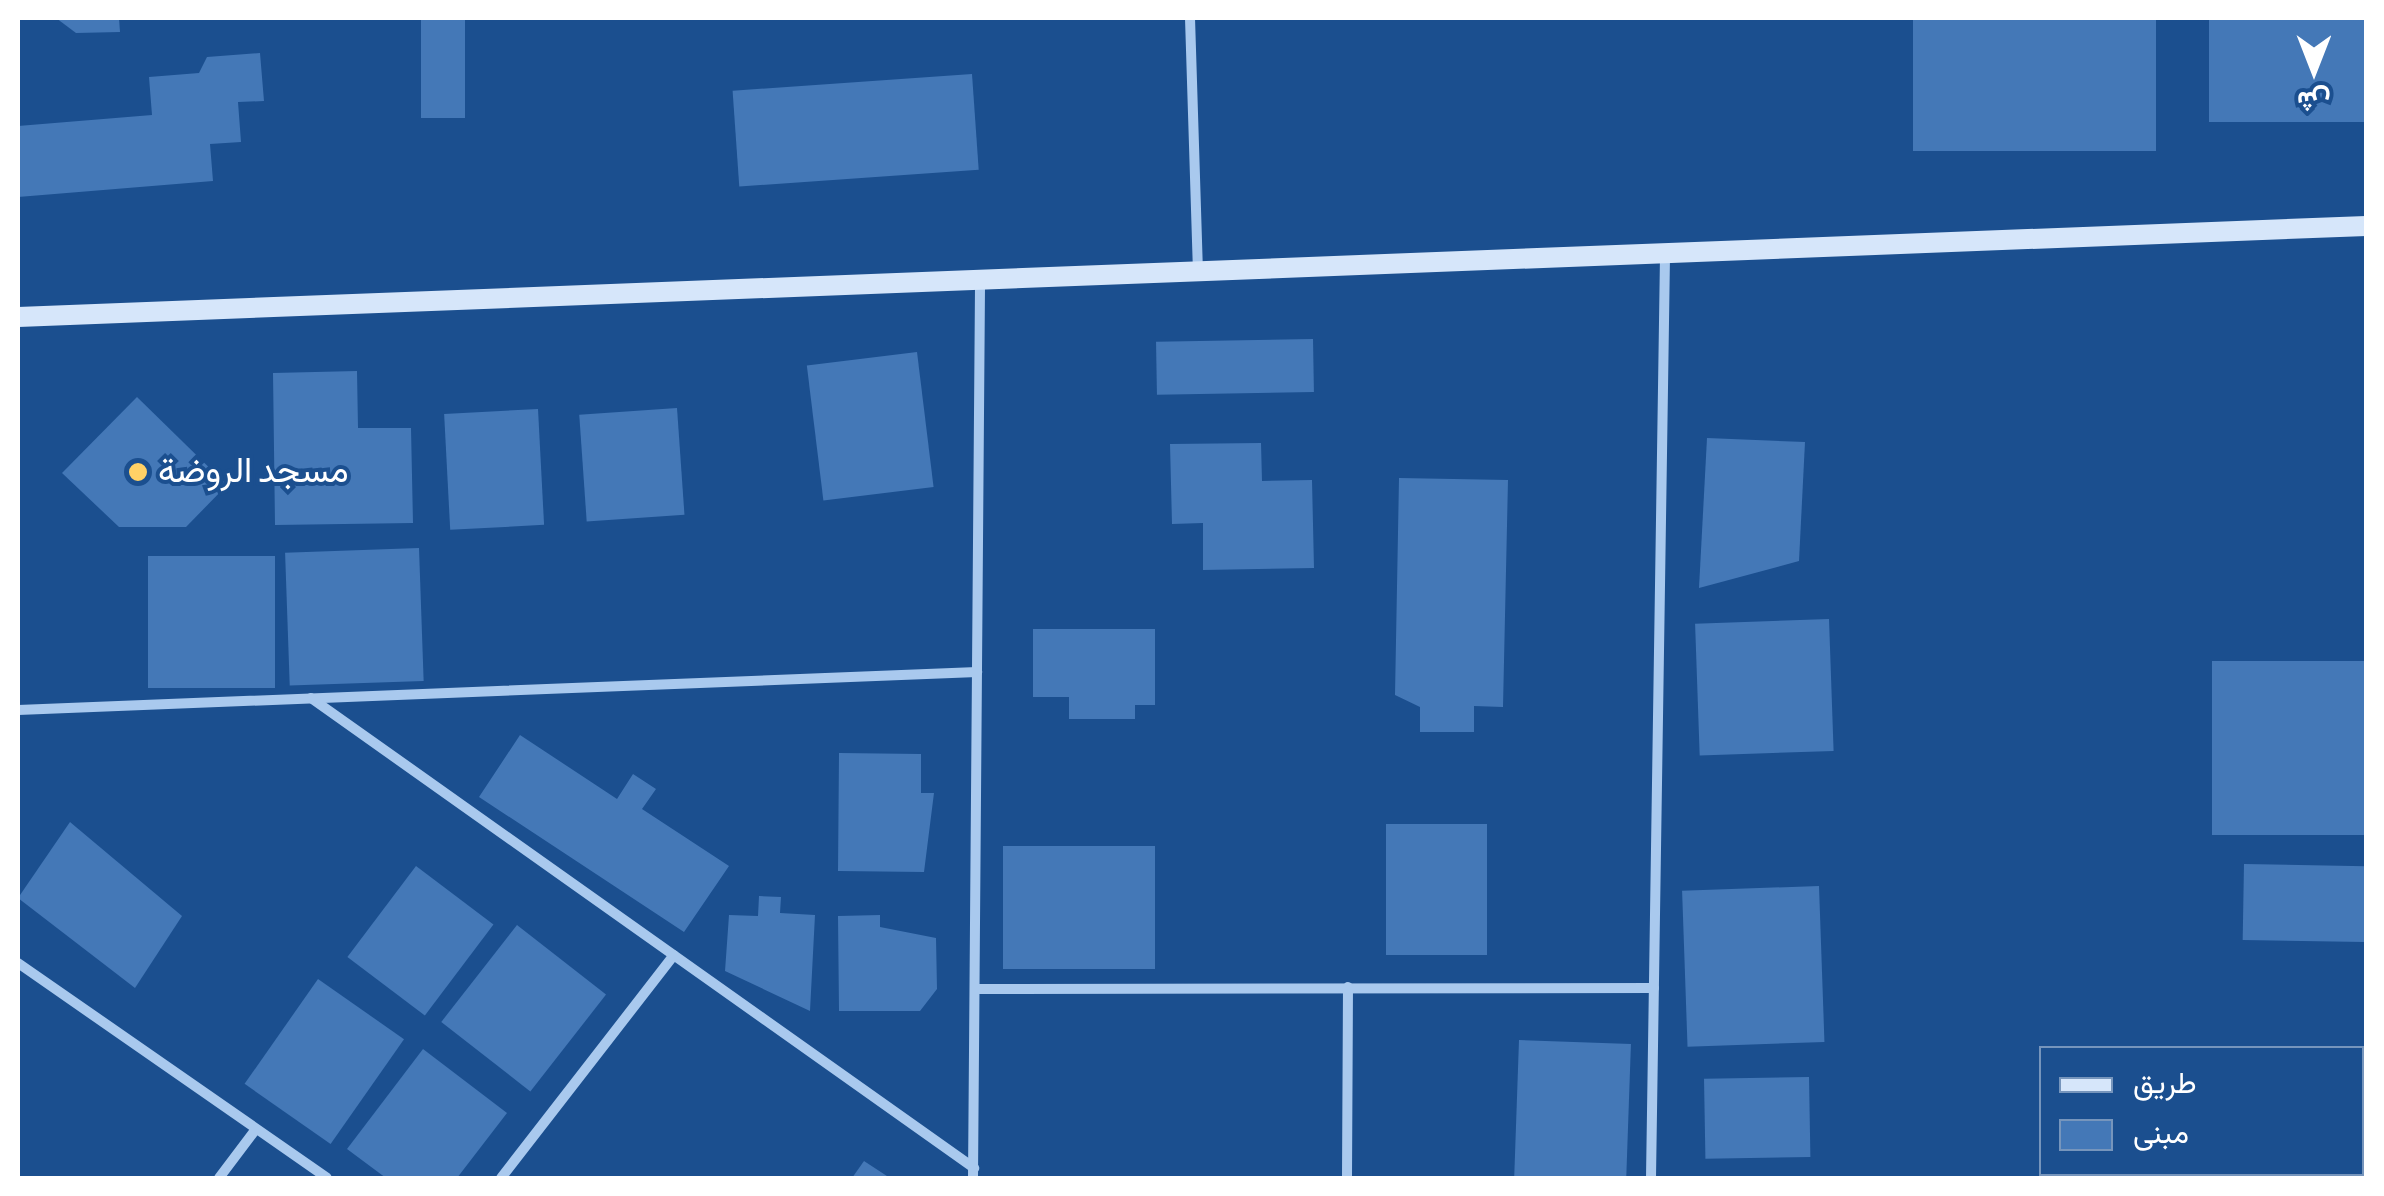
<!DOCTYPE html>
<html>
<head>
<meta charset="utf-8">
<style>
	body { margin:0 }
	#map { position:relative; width:2384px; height:1196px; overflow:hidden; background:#1b4f8f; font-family:"Alegreya Sans",Vazirmatn,sans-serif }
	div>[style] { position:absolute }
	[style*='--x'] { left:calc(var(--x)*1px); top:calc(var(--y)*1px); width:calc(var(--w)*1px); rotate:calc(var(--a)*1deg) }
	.building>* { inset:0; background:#4478b7; transform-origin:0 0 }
	.street>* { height:10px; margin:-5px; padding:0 5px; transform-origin:5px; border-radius:5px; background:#a9c9ee }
	.secondary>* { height:20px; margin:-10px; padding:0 10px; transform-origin:10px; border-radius:10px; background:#d6e6fa }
	.dots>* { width:28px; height:28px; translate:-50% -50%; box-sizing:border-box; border:5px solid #1b4f8f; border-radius:50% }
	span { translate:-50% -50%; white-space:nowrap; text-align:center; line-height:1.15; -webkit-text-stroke:8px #1b4f8f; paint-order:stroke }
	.poi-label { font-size:35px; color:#fff }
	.left { translate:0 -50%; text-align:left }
	.frame { position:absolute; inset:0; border:20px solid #fff; pointer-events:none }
	.legend { position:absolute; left:2039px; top:1046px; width:325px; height:130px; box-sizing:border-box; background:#1b4f8f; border:2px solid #7695bc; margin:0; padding:12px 18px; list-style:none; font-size:30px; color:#fff }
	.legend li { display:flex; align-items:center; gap:20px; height:50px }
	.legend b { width:50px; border:2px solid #7695bc }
	.north { position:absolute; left:2264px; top:20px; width:100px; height:100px; -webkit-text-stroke:8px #1b4f8f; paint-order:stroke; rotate:180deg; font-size:28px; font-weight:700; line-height:40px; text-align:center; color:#fff }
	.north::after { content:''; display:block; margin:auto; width:35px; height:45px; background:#fff; clip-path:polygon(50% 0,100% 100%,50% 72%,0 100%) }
</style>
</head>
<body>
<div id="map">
	<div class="building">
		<i style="clip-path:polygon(56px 18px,119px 18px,120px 32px,76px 33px)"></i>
		<i style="left:421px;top:18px;width:44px;height:100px"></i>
		<i style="left:1913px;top:18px;width:243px;height:133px"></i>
		<i style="left:2209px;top:18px;width:157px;height:104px"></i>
		<i style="clip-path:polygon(260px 53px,264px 101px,238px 102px,241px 142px,210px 144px,213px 181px,18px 197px,18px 126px,152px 115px,149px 77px,199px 73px,207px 57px)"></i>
		<i style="left:972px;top:74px;width:96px;height:240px;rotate:86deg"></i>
		<i style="left:1313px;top:339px;width:53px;height:157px;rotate:89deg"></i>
		<i style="left:917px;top:352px;width:136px;height:111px;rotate:83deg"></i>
		<i style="clip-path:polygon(357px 371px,358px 428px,411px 428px,413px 523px,275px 525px,273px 373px)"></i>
		<i style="clip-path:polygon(137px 397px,227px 485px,186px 527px,119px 527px,62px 473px)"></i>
		<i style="left:677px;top:408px;width:107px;height:98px;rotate:86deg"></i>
		<i style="left:538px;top:409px;width:116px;height:94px;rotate:87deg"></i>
		<i style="clip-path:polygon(1707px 438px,1805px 442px,1799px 561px,1699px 588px)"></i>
		<i style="clip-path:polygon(1261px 443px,1262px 481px,1312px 480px,1314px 568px,1203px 570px,1203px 523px,1172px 524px,1170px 444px)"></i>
		<i style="clip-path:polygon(1399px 478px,1508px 480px,1503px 707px,1474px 706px,1474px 732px,1420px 732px,1420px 707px,1395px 695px)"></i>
		<i style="left:419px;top:548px;width:133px;height:134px;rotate:88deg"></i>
		<i style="left:148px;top:556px;width:127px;height:132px"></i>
		<i style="left:1829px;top:619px;width:132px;height:134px;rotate:88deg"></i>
		<i style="clip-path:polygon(1033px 629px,1155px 629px,1155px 705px,1135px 705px,1135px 719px,1069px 719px,1069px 697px,1033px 697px)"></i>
		<i style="left:2366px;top:661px;width:174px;height:154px;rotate:90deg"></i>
		<i style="clip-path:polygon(520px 735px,617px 799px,633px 774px,656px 789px,642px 809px,729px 866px,684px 932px,479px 797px)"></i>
		<i style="clip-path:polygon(839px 753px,921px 754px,921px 793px,934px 793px,924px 872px,838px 871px)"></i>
		<i style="clip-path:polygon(70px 822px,182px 916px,135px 988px,18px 898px)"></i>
		<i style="left:1386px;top:824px;width:101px;height:131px"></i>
		<i style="left:1003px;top:846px;width:152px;height:123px"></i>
		<i style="left:2244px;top:864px;width:122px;height:76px;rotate:1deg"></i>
		<i style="left:416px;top:866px;width:97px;height:114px;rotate:37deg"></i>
		<i style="left:1819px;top:886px;width:156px;height:137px;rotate:88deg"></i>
		<i style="clip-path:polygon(759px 896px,781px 897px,780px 913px,815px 915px,810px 1011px,725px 971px,729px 915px,758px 916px)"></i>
		<i style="clip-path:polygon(880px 915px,880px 927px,936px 938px,937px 989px,920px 1011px,839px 1011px,838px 916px)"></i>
		<i style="left:517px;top:925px;width:113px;height:123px;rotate:38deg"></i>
		<i style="left:318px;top:979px;width:105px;height:128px;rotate:35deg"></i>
		<i style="left:1519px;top:1040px;width:112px;height:138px;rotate:2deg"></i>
		<i style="clip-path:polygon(423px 1049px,507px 1113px,457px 1178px,386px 1178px,347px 1149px)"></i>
		<i style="left:1809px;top:1077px;width:80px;height:105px;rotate:89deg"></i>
		<i style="clip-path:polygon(864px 1161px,890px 1178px,852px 1178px)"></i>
	</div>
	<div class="street">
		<i style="--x:1190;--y:18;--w:253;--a:88.2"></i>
		<i style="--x:311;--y:698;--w:813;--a:35.33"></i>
		<i style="--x:18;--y:710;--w:960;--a:-2.27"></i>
		<i style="--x:18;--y:963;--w:376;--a:34.8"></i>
		<i style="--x:975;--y:989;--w:679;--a:-0.08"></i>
		<i style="--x:219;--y:1178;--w:61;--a:-52.9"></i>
		<i style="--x:501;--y:1178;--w:282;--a:-52.2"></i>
		<i style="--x:973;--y:1178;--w:898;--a:-89.55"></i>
		<i style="--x:1347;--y:1178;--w:191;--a:-89.7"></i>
		<i style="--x:1651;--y:1178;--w:924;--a:-89.13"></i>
	</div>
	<div class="secondary">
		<i style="--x:18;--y:317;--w:2350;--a:-2.22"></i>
	</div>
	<div class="dots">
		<i style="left:138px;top:472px;background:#ffd166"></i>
	</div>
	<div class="poi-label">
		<span class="left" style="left:158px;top:472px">مسجد الروضة</span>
	</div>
	<div class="frame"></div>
	<ul class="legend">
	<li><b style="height:12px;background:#d6e6fa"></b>طريق</li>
	<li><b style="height:28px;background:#4478b7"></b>مبنى</li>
	</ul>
	<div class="north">ش</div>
</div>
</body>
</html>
